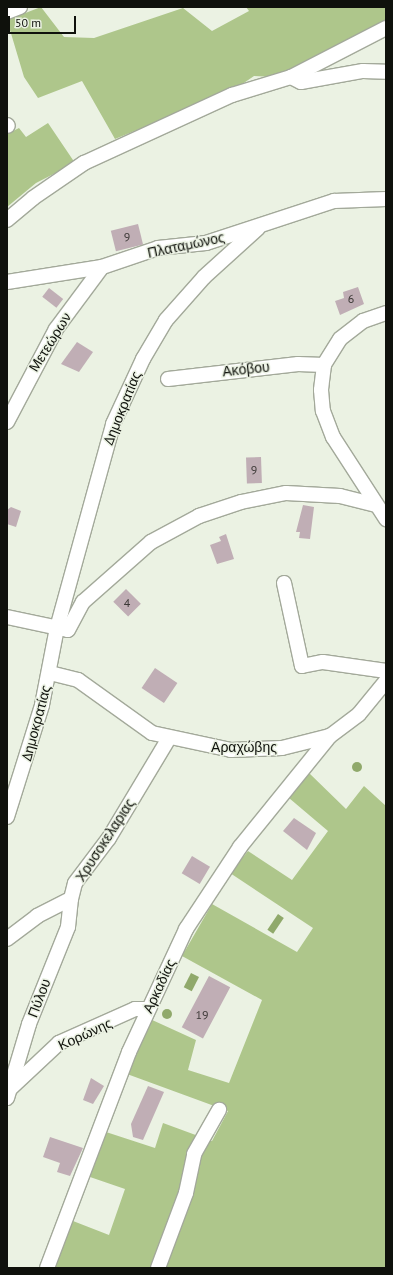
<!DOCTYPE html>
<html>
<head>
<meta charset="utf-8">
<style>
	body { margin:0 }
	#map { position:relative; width:393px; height:1275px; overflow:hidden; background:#ebf2e3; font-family:"PT Sans",sans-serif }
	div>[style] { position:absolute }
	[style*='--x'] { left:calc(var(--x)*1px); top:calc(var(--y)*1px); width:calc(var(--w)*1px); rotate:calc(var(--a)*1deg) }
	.green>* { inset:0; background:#aec68b }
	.water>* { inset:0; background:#90a96b; transform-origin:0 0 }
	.round { border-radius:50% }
	.building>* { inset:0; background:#c0aeb5; transform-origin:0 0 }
	.roads { filter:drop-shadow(1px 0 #a3a99a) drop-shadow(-1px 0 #a3a99a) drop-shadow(0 1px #a3a99a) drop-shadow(0 -1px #a3a99a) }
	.minor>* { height:14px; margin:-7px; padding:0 7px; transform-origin:7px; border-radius:7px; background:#fff }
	span { translate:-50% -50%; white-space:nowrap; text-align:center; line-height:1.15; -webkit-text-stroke:3px #ebf2e3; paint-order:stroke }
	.number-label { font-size:12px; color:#3b3836 }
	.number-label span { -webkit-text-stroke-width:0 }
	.street-label { font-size:14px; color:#0f110c }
	.frame { position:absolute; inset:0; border:8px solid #0f110c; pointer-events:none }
	.scale { position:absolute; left:8px; top:16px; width:68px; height:18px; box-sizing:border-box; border:2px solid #0f110c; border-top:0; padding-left:5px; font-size:12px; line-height:14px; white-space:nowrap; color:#0f110c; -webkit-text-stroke:3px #ebf2e3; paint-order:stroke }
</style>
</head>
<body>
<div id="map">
	<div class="green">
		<i style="clip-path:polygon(41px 7px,64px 37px,94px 38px,183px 8px,212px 31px,249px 11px,246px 7px,386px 7px,386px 21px,275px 77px,254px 76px,232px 91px,115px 139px,82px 81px,38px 98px,24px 77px,7px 20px)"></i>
		<i style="clip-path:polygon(48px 123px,75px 163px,36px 183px,7px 207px,7px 134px,19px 128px,26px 137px)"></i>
		<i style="clip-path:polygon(308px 772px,346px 809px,364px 786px,386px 806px,386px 1268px,51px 1268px,73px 1221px,109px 1235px,125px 1189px,90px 1177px,106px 1132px,155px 1148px,163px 1123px,212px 1141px,228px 1111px,127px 1074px,150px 1019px,196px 1040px,188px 1070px,229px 1083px,262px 1000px,182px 956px,212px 904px,297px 952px,313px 928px,230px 873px,248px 851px,292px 880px,328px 831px,289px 798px)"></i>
	</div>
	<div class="water">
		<i class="round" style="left:352px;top:762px;width:10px;height:10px"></i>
		<i style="left:278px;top:914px;width:7px;height:19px;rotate:34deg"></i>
		<i style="left:191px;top:973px;width:9px;height:16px;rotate:27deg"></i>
		<i class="round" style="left:162px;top:1009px;width:10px;height:10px"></i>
	</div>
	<div class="building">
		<i style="left:138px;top:224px;width:21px;height:28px;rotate:76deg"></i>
		<i style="clip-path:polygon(358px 287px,364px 304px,340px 315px,335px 301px,344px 298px,343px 292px)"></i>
		<i style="left:49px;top:288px;width:18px;height:11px;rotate:38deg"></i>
		<i style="clip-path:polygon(77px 342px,93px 352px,79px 372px,61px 364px)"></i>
		<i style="left:261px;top:457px;width:26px;height:15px;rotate:88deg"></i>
		<i style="clip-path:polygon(303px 505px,314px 507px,310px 539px,299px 538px,300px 532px,296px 532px)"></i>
		<i style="clip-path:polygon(11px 507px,21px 511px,16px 527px,7px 524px,7px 510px)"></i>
		<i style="clip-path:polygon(226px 534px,234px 559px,217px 564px,210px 545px,221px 541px,219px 537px)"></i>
		<i style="left:126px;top:589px;width:21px;height:18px;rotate:45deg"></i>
		<i style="left:155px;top:668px;width:27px;height:24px;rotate:34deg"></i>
		<i style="clip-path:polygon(294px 818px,316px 833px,307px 850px,283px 831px)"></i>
		<i style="left:192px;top:856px;width:21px;height:20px;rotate:31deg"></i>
		<i style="left:209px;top:976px;width:24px;height:58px;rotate:28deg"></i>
		<i style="clip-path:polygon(91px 1078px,104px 1086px,93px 1104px,83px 1100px)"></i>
		<i style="clip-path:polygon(148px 1086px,164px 1092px,143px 1140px,133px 1137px,131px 1124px)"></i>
		<i style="clip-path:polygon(50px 1137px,83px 1148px,70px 1176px,57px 1172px,60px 1163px,43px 1157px)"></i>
	</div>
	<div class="roads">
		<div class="minor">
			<i style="--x:7;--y:12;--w:14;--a:-21"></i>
			<i style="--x:291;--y:77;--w:11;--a:27"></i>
			<i style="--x:301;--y:82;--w:63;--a:-10.1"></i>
			<i style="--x:363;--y:71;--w:23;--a:2"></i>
			<i style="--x:7;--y:125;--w:1;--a:45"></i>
			<i style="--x:7;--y:220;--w:34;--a:-40"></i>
			<i style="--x:33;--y:198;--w:62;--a:-34.5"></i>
			<i style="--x:84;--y:163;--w:163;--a:-24.7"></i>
			<i style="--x:232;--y:95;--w:62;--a:-17"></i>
			<i style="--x:291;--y:77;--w:107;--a:-27.3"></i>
			<i style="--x:7;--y:282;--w:96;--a:-9"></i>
			<i style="--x:102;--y:267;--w:59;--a:-18.7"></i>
			<i style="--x:158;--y:248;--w:48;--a:-5.9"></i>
			<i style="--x:206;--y:243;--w:135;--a:-18.2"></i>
			<i style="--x:334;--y:201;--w:52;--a:-2.2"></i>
			<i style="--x:386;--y:313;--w:24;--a:161"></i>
			<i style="--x:363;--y:321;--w:29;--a:142"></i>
			<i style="--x:340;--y:339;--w:31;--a:122"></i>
			<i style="--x:324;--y:365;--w:25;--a:97"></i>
			<i style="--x:321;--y:390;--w:21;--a:85"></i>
			<i style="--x:323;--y:411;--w:28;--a:69"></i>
			<i style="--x:333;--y:437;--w:98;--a:57.1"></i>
			<i style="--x:168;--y:379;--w:131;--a:-6.6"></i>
			<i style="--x:298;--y:364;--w:26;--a:2"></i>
			<i style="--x:7;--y:422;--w:105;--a:-62.2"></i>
			<i style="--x:56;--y:329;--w:77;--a:-53.4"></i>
			<i style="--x:284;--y:583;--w:85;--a:77.8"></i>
			<i style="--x:302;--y:666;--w:21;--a:-11"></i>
			<i style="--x:323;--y:662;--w:64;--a:8.1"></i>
			<i style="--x:7;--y:617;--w:62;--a:12"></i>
			<i style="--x:68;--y:630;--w:32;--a:-62"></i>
			<i style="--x:83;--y:602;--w:91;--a:-41.4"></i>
			<i style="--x:151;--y:542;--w:55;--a:-28.4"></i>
			<i style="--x:199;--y:516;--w:44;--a:-18.4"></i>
			<i style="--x:241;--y:502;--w:46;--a:-11.3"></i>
			<i style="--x:286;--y:493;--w:54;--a:3.2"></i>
			<i style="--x:340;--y:496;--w:37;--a:14"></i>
			<i style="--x:50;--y:673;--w:29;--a:14"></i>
			<i style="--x:78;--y:680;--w:91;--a:35.6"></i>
			<i style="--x:152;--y:733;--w:81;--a:12.1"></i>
			<i style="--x:231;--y:750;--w:51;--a:-2.2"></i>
			<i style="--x:282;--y:748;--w:49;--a:-14"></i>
			<i style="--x:330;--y:736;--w:36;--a:-37"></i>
			<i style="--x:359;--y:714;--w:43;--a:-50.7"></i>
			<i style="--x:7;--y:817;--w:117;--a:-72.6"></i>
			<i style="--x:42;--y:705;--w:78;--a:-79"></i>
			<i style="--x:57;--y:628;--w:212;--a:-74.6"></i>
			<i style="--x:113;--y:424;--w:72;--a:-65.2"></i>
			<i style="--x:143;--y:359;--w:45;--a:-59.5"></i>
			<i style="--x:166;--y:320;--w:57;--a:-48.5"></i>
			<i style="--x:204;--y:277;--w:73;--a:-42.2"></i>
			<i style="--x:7;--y:939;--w:38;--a:-37"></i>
			<i style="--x:37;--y:916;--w:38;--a:-27"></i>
			<i style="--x:71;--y:899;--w:16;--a:-76"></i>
			<i style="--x:75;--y:883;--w:56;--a:-52.9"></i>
			<i style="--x:109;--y:838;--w:117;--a:-59"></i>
			<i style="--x:11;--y:1088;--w:66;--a:-43.2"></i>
			<i style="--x:59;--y:1043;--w:83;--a:-24.1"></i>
			<i style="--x:135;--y:1009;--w:13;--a:0"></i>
			<i style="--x:7;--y:1098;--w:77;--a:-73.4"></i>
			<i style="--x:29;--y:1024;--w:105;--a:-68.1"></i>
			<i style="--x:68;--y:927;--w:28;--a:-84"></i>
			<i style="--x:47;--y:1268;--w:231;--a:-69.2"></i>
			<i style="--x:129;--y:1052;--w:136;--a:-65.1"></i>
			<i style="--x:186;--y:929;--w:98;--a:-56.6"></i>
			<i style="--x:240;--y:847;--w:143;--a:-51"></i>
			<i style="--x:158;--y:1268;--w:80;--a:-69.5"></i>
			<i style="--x:186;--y:1193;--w:40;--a:-78"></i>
			<i style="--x:194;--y:1154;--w:51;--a:-60.4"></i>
		</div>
	</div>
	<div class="number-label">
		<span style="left:127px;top:237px">9</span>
		<span style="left:351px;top:299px">6</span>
		<span style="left:254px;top:470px">9</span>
		<span style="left:127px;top:603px">4</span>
		<span style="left:202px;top:1015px">19</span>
	</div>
	<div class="street-label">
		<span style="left:186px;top:245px;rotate:-12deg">Πλαταμώνος</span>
		<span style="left:50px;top:342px;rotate:-58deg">Μετεώρων</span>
		<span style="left:246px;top:369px;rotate:-6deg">Ακόβου</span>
		<span style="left:122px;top:408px;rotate:-68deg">Δημοκρατίας</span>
		<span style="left:36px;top:723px;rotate:-75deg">Δημοκρατίας</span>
		<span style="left:244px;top:747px">Αραχώβης</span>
		<span style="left:105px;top:840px;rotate:-57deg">Χρυσοκελαριας</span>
		<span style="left:159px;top:986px;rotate:-65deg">Αρκαδίας</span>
		<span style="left:39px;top:998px;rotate:-69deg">Πύλου</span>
		<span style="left:85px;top:1034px;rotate:-25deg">Κορώνης</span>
	</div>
	<div class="frame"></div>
	<div class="scale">50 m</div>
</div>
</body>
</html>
